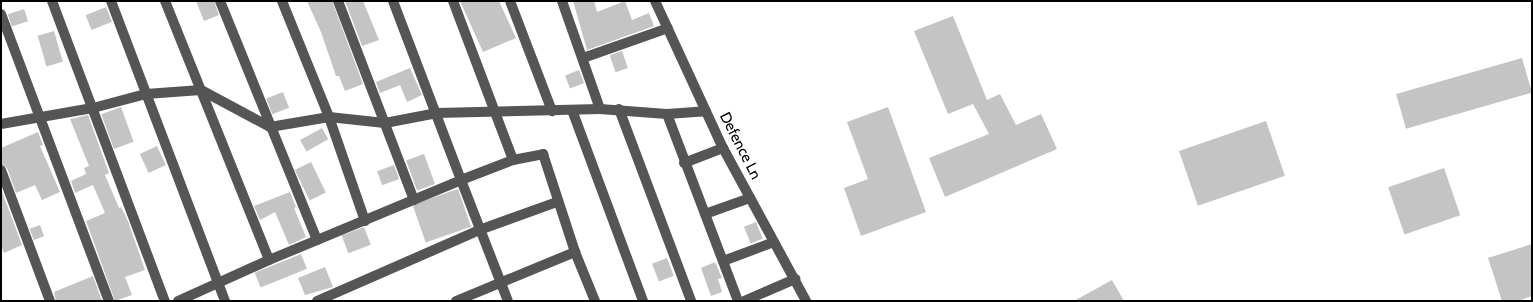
<!DOCTYPE html>
<html>
<head>
<meta charset="utf-8">
<style>
	body { margin:0 }
	#map { position:relative; width:1533px; height:302px; overflow:hidden; background:#fff; font-family:Cabin,sans-serif }
	div>[style] { position:absolute }
	[style*='--x'] { left:calc(var(--x)*1px); top:calc(var(--y)*1px); width:calc(var(--w)*1px); rotate:calc(var(--a)*1deg) }
	.building>* { inset:0; background:#c4c4c4; transform-origin:0 0 }
	.minor>* { height:10px; margin:-5px; padding:0 5px; transform-origin:5px; border-radius:5px; background:#555 }
	span { translate:-50% -50%; white-space:nowrap; text-align:center; line-height:1.15; -webkit-text-stroke:3.5px #fff; paint-order:stroke }
	.street-label { font-size:15px; color:#000 }
	.frame { position:absolute; inset:0; border:2px solid #000; pointer-events:none }
</style>
</head>
<body>
<div id="map">
	<div class="building">
		<i style="clip-path:polygon(196px 1px,214px 1px,219px 15px,204px 21px)"></i>
		<i style="clip-path:polygon(307px 1px,332px 1px,363px 84px,345px 91px,339px 76px,336px 76px,321px 32px)"></i>
		<i style="clip-path:polygon(345px 1px,363px 1px,379px 40px,362px 46px)"></i>
		<i style="clip-path:polygon(460px 1px,499px 1px,516px 38px,483px 52px)"></i>
		<i style="clip-path:polygon(573px 1px,594px 1px,597px 12px,625px 1px,632px 20px,649px 13px,654px 26px,587px 50px)"></i>
		<i style="left:106px;top:7px;width:16px;height:22px;rotate:68deg"></i>
		<i style="left:24px;top:9px;width:13px;height:17px;rotate:72deg"></i>
		<i style="clip-path:polygon(953px 16px,987px 100px,1000px 94px,1016px 125px,1041px 114px,1057px 149px,945px 197px,929px 158px,989px 134px,973px 104px,948px 114px,914px 31px)"></i>
		<i style="left:54px;top:31px;width:32px;height:17px;rotate:74deg"></i>
		<i style="left:622px;top:51px;width:18px;height:13px;rotate:71deg"></i>
		<i style="left:1522px;top:58px;width:36px;height:131px;rotate:74deg"></i>
		<i style="clip-path:polygon(410px 68px,422px 95px,407px 102px,400px 85px,380px 93px,376px 82px)"></i>
		<i style="left:579px;top:70px;width:14px;height:15px;rotate:69deg"></i>
		<i style="left:283px;top:92px;width:17px;height:18px;rotate:69deg"></i>
		<i style="left:121px;top:107px;width:37px;height:21px;rotate:70deg"></i>
		<i style="clip-path:polygon(888px 107px,926px 212px,861px 236px,844px 188px,868px 179px,847px 122px)"></i>
		<i style="clip-path:polygon(88px 115px,109px 173px,105px 175px,119px 208px,121px 207px,128px 221px,145px 270px,125px 277px,132px 295px,115px 301px,86px 221px,105px 213px,93px 185px,75px 193px,71px 181px,86px 174px,84px 168px,89px 166px,70px 119px)"></i>
		<i style="left:1266px;top:121px;width:58px;height:92px;rotate:71deg"></i>
		<i style="left:322px;top:128px;width:13px;height:25px;rotate:61deg"></i>
		<i style="clip-path:polygon(38px 132px,43px 145px,40px 146px,60px 192px,42px 200px,35px 185px,16px 193px,7px 168px,1px 164px,1px 148px)"></i>
		<i style="left:157px;top:146px;width:21px;height:19px;rotate:65deg"></i>
		<i style="left:424px;top:154px;width:32px;height:19px;rotate:70deg"></i>
		<i style="left:311px;top:162px;width:34px;height:18px;rotate:64deg"></i>
		<i style="left:394px;top:165px;width:15px;height:18px;rotate:70deg"></i>
		<i style="left:1444px;top:168px;width:50px;height:59px;rotate:71deg"></i>
		<i style="clip-path:polygon(1px 189px,22px 245px,4px 253px,1px 245px)"></i>
		<i style="left:458px;top:189px;width:40px;height:48px;rotate:71deg"></i>
		<i style="clip-path:polygon(290px 192px,296px 207px,294px 208px,306px 237px,289px 245px,275px 212px,260px 220px,254px 206px)"></i>
		<i style="left:756px;top:222px;width:18px;height:13px;rotate:68deg"></i>
		<i style="left:40px;top:225px;width:12px;height:11px;rotate:70deg"></i>
		<i style="left:364px;top:227px;width:19px;height:24px;rotate:69deg"></i>
		<i style="clip-path:polygon(1532px 244px,1532px 296px,1518px 301px,1502px 301px,1488px 258px)"></i>
		<i style="left:301px;top:254px;width:16px;height:50px;rotate:68deg"></i>
		<i style="left:667px;top:258px;width:19px;height:16px;rotate:69deg"></i>
		<i style="clip-path:polygon(715px 262px,722px 278px,718px 279px,722px 292px,711px 296px,701px 268px)"></i>
		<i style="clip-path:polygon(325px 267px,333px 287px,305px 295px,298px 278px)"></i>
		<i style="clip-path:polygon(93px 276px,102px 301px,56px 301px,54px 292px)"></i>
		<i style="clip-path:polygon(1112px 280px,1124px 301px,1074px 301px)"></i>
	</div>
	<div class="minor">
		<i style="--x:52;--y:1;--w:321;--a:69.4"></i>
		<i style="--x:111;--y:1;--w:321;--a:69.2"></i>
		<i style="--x:165;--y:1;--w:279;--a:68.1"></i>
		<i style="--x:220;--y:1;--w:258;--a:67.9"></i>
		<i style="--x:282;--y:1;--w:125;--a:67.9"></i>
		<i style="--x:329;--y:117;--w:110;--a:70.9"></i>
		<i style="--x:338;--y:1;--w:213;--a:69.1"></i>
		<i style="--x:393;--y:1;--w:191;--a:69.2"></i>
		<i style="--x:461;--y:180;--w:56;--a:-21"></i>
		<i style="--x:513;--y:160;--w:31;--a:-11"></i>
		<i style="--x:543;--y:154;--w:103;--a:71.9"></i>
		<i style="--x:575;--y:252;--w:53;--a:67.8"></i>
		<i style="--x:453;--y:1;--w:170;--a:69.3"></i>
		<i style="--x:510;--y:1;--w:118;--a:69.1"></i>
		<i style="--x:562;--y:1;--w:114;--a:70.6"></i>
		<i style="--x:655;--y:1;--w:162;--a:65.2"></i>
		<i style="--x:723;--y:148;--w:174;--a:61.5"></i>
		<i style="--x:1;--y:14;--w:307;--a:69.4"></i>
		<i style="--x:583;--y:58;--w:90;--a:-19.4"></i>
		<i style="--x:619;--y:109;--w:205;--a:69.4"></i>
		<i style="--x:572;--y:110;--w:204;--a:69.6"></i>
		<i style="--x:667;--y:114;--w:200;--a:69.2"></i>
		<i style="--x:1;--y:124;--w:93;--a:-9.9"></i>
		<i style="--x:93;--y:108;--w:55;--a:-14.8"></i>
		<i style="--x:146;--y:94;--w:55;--a:-4.2"></i>
		<i style="--x:201;--y:90;--w:78;--a:28.2"></i>
		<i style="--x:270;--y:127;--w:60;--a:-9.6"></i>
		<i style="--x:329;--y:117;--w:56;--a:6.1"></i>
		<i style="--x:385;--y:123;--w:53;--a:-10.9"></i>
		<i style="--x:437;--y:113;--w:163;--a:-1.4"></i>
		<i style="--x:600;--y:109;--w:67;--a:4.3"></i>
		<i style="--x:667;--y:114;--w:39;--a:-4"></i>
		<i style="--x:684;--y:163;--w:42;--a:-21"></i>
		<i style="--x:1;--y:170;--w:140;--a:69.5"></i>
		<i style="--x:705;--y:214;--w:48;--a:-19.6"></i>
		<i style="--x:723;--y:261;--w:54;--a:-20.4"></i>
		<i style="--x:178;--y:301;--w:100;--a:-24.3"></i>
		<i style="--x:269;--y:260;--w:208;--a:-22.6"></i>
		<i style="--x:461;--y:180;--w:130;--a:68.8"></i>
		<i style="--x:317;--y:301;--w:180;--a:-23.6"></i>
		<i style="--x:482;--y:229;--w:80;--a:-19.8"></i>
		<i style="--x:456;--y:301;--w:129;--a:-22.4"></i>
		<i style="--x:744;--y:301;--w:56;--a:-23.3"></i>
	</div>
	<div class="street-label">
		<span style="left:740px;top:146px;rotate:63deg">Defence Ln</span>
	</div>
	<div class="frame"></div>
</div>
</body>
</html>
